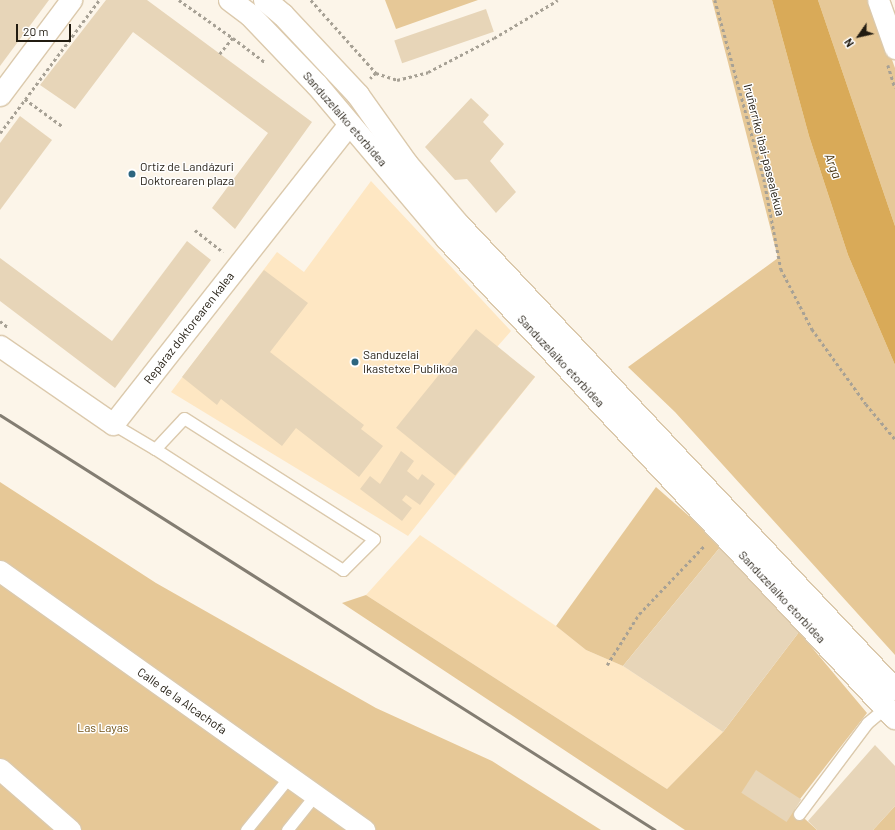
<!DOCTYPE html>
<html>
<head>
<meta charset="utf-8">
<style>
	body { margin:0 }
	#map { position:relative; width:895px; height:830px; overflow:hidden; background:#fcf5e9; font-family:Barlow,sans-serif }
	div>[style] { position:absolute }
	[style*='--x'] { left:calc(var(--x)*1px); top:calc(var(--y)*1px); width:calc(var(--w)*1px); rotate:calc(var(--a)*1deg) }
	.built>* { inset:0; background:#fee7c3 }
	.green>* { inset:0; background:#e6c897 }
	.water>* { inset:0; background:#d9aa58 }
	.building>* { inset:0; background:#e7d5b8; transform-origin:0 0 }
	.path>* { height:2.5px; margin-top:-1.25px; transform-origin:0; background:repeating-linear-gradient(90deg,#a7a195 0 3px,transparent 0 6px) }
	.roads { filter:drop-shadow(1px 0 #dbc9ac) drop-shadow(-1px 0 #dbc9ac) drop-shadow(0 1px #dbc9ac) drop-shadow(0 -1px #dbc9ac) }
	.service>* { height:11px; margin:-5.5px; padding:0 5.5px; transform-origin:5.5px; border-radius:5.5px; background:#fff }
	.minor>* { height:21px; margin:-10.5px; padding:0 10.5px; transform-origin:10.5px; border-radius:10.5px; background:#fff }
	.secondary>* { height:22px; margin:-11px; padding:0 11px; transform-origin:11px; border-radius:11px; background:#fff }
	.rail>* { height:3px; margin:-1.5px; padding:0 1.5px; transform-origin:1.5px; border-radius:1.5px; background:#837d72 }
	.dots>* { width:11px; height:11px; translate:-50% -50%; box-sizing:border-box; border:2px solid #fff; border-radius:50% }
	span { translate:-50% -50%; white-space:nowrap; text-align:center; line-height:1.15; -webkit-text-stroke:3px #fff; paint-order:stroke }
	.street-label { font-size:12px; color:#211b10 }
	.poi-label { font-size:12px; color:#211b10 }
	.left { translate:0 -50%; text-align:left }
	.park-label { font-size:12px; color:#715113 }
	.water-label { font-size:13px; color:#473410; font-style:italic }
	.north { position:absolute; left:839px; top:16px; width:40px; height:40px; -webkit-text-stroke:3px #fff; paint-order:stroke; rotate:236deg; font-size:11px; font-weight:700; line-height:16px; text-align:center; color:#211b10 }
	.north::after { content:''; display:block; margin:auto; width:14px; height:18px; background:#211b10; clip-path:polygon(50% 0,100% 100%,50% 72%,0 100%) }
	.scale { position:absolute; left:16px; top:24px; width:55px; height:18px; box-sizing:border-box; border:2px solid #211b10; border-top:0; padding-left:5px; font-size:12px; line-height:14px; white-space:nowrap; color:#211b10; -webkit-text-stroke:3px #fff; paint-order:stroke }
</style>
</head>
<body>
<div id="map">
	<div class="built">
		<i style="clip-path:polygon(371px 181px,511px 331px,497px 347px,535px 377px,408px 536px,171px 392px,277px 252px,304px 272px)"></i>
		<i style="clip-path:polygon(420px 535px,556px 626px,586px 650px,623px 666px,723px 732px,667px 789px,366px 595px)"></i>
	</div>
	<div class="green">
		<i style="clip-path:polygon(385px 0,478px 0,396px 29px)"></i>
		<i style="clip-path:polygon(712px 0,772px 0,809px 136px,848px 255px,895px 365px,895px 655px,675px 412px,628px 367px,778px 258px)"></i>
		<i style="clip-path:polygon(818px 0,870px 0,895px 68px,895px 226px)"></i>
		<i style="clip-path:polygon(0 482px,156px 583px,376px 708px,492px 761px,601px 830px,0 830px)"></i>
		<i style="clip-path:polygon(656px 487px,722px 545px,623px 666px,586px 650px,556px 626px)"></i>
		<i style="clip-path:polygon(366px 595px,667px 789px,723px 732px,799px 632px,867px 713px,793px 808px,817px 830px,685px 830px,342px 603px)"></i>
		<i style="clip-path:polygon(895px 806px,895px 830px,873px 830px)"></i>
	</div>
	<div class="water">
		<i style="clip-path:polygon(772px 0,818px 0,895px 226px,895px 365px,848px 255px,809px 136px)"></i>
	</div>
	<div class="building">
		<i style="clip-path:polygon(0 0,49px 0,0 66px)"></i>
		<i style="clip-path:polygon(106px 0,147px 0,312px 122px,235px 229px,212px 208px,268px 133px,133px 32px,75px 109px,40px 85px)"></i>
		<i style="left:486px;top:9px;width:24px;height:97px;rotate:71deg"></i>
		<i style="clip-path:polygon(471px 98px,489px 115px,483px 122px,504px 144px,490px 161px,516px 192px,496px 213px,467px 179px,455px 180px,425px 147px)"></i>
		<i style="clip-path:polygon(20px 116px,52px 140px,0 210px,0 143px)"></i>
		<i style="clip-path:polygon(187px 241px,211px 260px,115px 388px,0 301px,0 258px,112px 341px)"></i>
		<i style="clip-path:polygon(264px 270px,308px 303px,270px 352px,364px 425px,361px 429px,383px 446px,359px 477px,296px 428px,282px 446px,221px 399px,217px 405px,182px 377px)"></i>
		<i style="left:476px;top:329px;width:76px;height:127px;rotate:39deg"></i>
		<i style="clip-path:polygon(401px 451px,414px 461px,407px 471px,418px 480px,422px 474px,435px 484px,420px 505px,406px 495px,402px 500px,412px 508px,402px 521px,360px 489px,370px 476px,380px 484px)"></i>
		<i style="clip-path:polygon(722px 545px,799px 632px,723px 732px,623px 666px)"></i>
		<i style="clip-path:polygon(875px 745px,895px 766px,895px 806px,873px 830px,817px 830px,808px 821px)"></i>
		<i style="left:756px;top:770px;width:54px;height:27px;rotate:33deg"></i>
	</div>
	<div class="path">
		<i style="--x:179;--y:0;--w:66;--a:35.1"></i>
		<i style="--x:233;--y:38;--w:21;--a:129"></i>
		<i style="--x:311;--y:0;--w:98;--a:48.3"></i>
		<i style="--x:376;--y:73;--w:8;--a:135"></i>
		<i style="--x:715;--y:0;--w:186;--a:74.7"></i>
		<i style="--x:764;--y:179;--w:92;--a:79.3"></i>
		<i style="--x:781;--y:269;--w:68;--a:62.7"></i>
		<i style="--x:812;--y:329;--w:92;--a:54.2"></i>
		<i style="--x:866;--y:404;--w:45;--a:50.4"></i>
		<i style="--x:233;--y:38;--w:41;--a:37.1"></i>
		<i style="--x:888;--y:65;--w:24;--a:73"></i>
		<i style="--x:376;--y:73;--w:22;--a:18"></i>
		<i style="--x:397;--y:80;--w:32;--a:-14"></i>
		<i style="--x:428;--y:72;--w:74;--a:-27.3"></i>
		<i style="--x:494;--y:38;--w:74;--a:-30.7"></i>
		<i style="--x:25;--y:99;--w:46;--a:36.1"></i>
		<i style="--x:0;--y:133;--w:166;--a:-53.3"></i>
		<i style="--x:195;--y:230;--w:36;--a:38"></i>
		<i style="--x:0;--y:321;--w:11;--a:38"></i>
		<i style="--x:607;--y:665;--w:60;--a:-57.9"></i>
		<i style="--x:639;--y:614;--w:95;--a:-46.3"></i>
	</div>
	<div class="roads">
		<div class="service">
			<i style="--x:184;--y:418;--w:225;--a:32.5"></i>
			<i style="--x:374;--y:539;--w:44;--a:135"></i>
			<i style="--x:343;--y:570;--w:224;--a:-147.2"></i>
			<i style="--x:155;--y:449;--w:42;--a:-46.9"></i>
			<i style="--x:113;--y:424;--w:49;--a:30.8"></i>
			<i style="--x:799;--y:814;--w:114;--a:-53.2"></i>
			<i style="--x:867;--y:723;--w:23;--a:-40"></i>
			<i style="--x:246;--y:830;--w:68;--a:-50.9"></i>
			<i style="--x:287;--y:830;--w:45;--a:-51.3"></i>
		</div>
		<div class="minor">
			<i style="--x:878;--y:0;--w:51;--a:70.5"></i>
			<i style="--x:0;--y:95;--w:119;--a:-53.2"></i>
			<i style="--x:0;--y:346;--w:137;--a:34.6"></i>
			<i style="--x:113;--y:424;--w:382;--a:-51.8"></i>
			<i style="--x:0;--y:571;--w:447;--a:35.4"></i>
			<i style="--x:0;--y:769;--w:93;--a:41.1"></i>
		</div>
		<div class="secondary">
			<i style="--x:230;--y:0;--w:25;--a:37"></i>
			<i style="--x:250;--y:15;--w:97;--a:46.3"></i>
			<i style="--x:317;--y:85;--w:202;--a:49.8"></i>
			<i style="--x:447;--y:239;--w:656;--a:46.92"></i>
			<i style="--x:265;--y:0;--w:23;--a:40"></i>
			<i style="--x:283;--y:15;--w:110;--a:46.8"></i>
			<i style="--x:358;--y:95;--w:85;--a:54.6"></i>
			<i style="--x:407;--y:164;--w:80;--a:49.6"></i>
			<i style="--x:459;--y:225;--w:637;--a:46.84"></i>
		</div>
	</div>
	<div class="rail">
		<i style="--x:0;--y:415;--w:775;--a:32.36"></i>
	</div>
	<div class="dots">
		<i style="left:132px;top:174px;background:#2d6680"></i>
		<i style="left:355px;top:362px;background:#2d6680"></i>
	</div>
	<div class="street-label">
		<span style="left:345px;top:119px;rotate:49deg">Sanduzelaiko etorbidea</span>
		<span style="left:764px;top:150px;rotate:76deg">Iruñerriko ibai-pasealekua</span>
		<span style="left:189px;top:328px;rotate:-52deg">Repáraz doktorearen kalea</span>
		<span style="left:561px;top:361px;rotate:47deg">Sanduzelaiko etorbidea</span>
		<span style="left:782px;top:597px;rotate:47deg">Sanduzelaiko etorbidea</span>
		<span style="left:182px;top:701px;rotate:35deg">Calle de la Alcachofa</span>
	</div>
	<div class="poi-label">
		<span class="left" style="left:140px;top:174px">Ortiz de Landázuri<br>Doktorearen plaza</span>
		<span class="left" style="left:363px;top:362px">Sanduzelai<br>Ikastetxe Publikoa</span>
	</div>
	<div class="park-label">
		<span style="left:103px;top:728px">Las Layas</span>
	</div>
	<div class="water-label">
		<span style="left:833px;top:166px;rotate:69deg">Arga</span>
	</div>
	<div class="north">N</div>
	<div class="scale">20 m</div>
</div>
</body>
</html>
